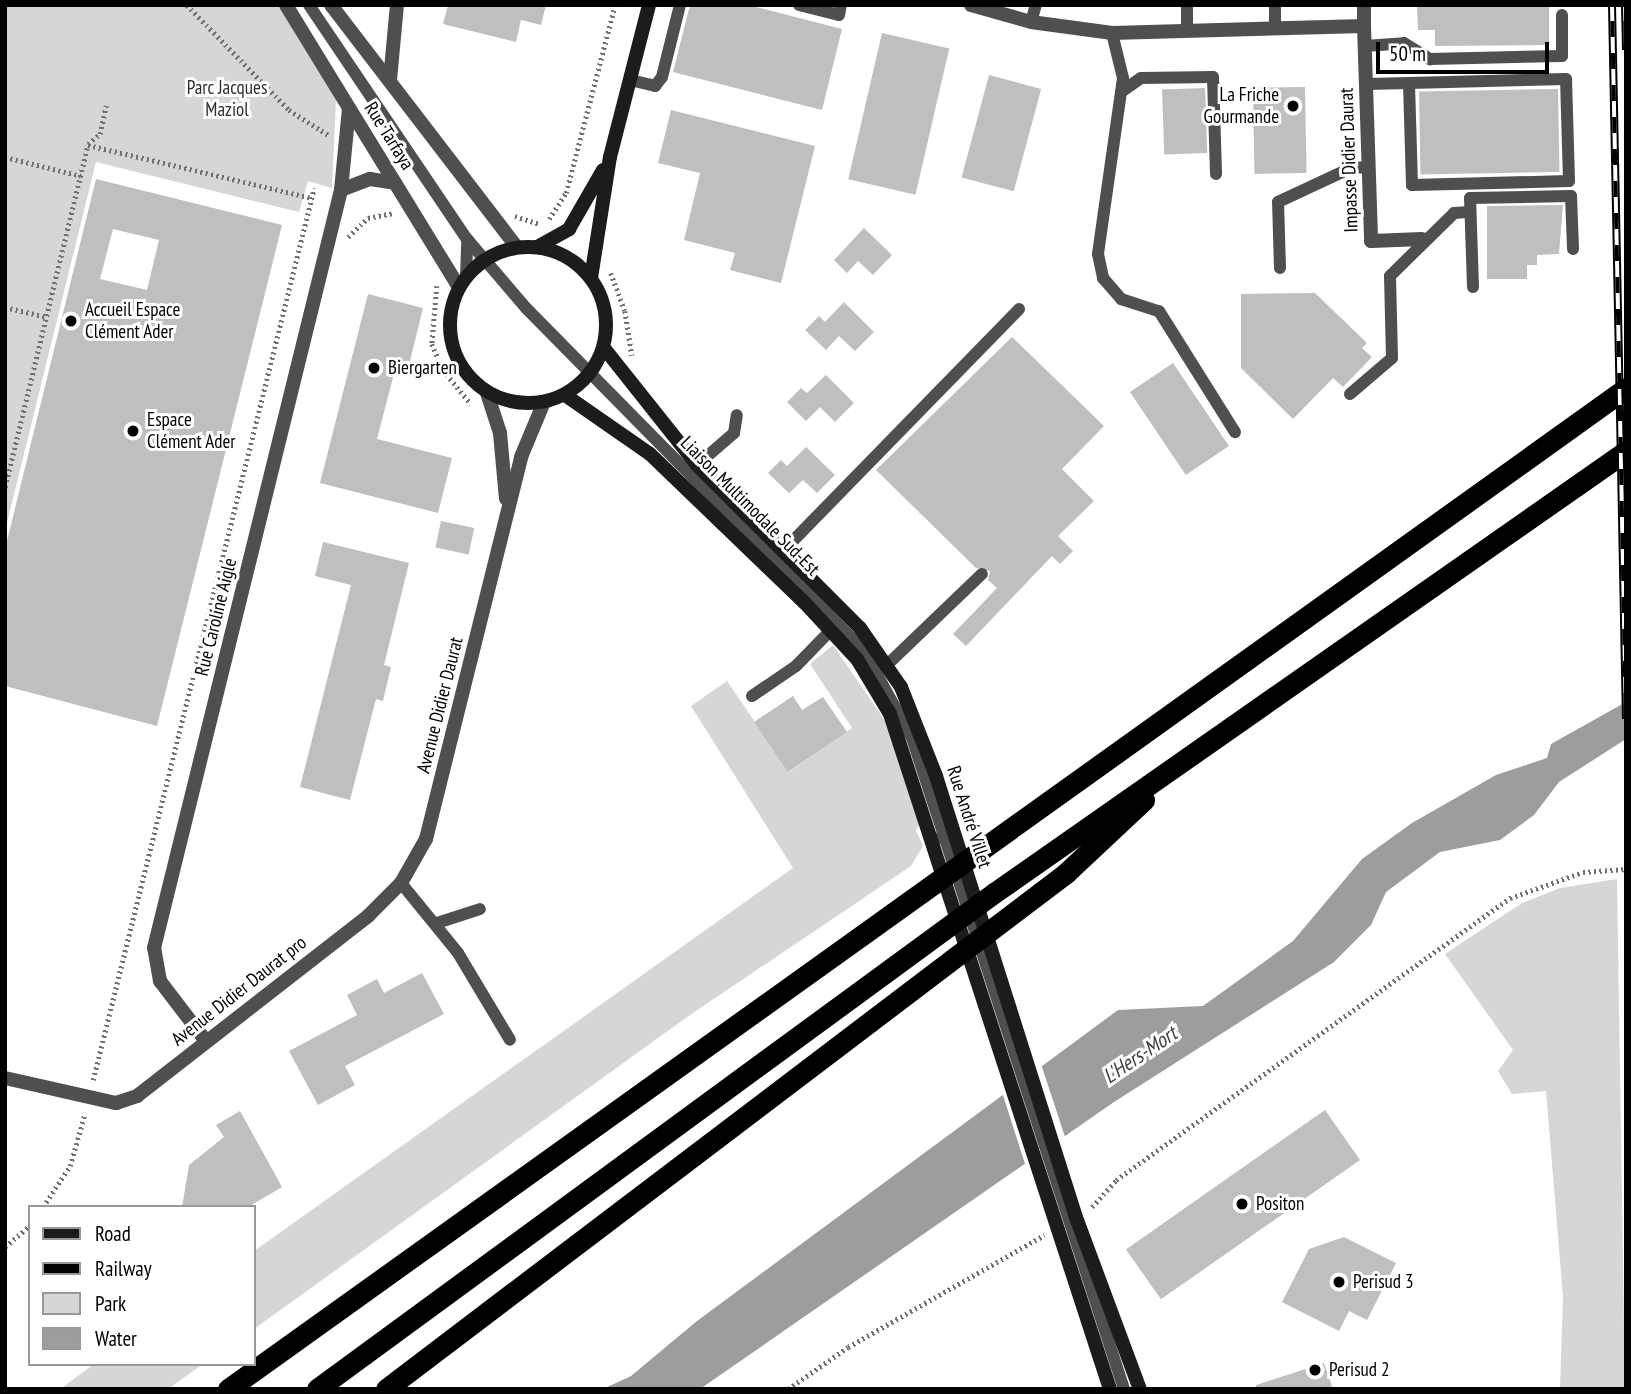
<!DOCTYPE html>
<html>
<head>
<meta charset="utf-8">
<style>
	body { margin:0 }
	#map { position:relative; width:1631px; height:1394px; overflow:hidden; background:#fff; font-family:"PT Sans Narrow",sans-serif }
	div>[style] { position:absolute }
	[style*='--x'] { left:calc(var(--x)*1px); top:calc(var(--y)*1px); width:calc(var(--w)*1px); rotate:calc(var(--a)*1deg) }
	.green>* { inset:0; background:#d6d6d6 }
	.water>* { inset:0; background:#9d9d9d }
	.pier>* { inset:0; background:#fff }
	.building>* { inset:0; background:#bfbfbf; transform-origin:0 0 }
	.path>* { height:4.5px; margin-top:-2.25px; transform-origin:0; background:repeating-linear-gradient(90deg,#717171 0 2px,transparent 0 5.5px) }
	.service>* { height:12px; margin:-6px; padding:0 6px; transform-origin:6px; border-radius:6px; background:#4f4f4f }
	.minor>* { height:14px; margin:-7px; padding:0 7px; transform-origin:7px; border-radius:7px; background:#4f4f4f }
	.secondary>* { height:14px; margin:-7px; padding:0 7px; transform-origin:7px; border-radius:7px; background:#1c1c1c }
	.secondary>.ring { margin:-7px; padding:0; box-sizing:content-box; background:none; border:14px solid #1c1c1c; border-radius:50% }
	.motorway>* { height:21px; margin:-10.5px; padding:0 10.5px; transform-origin:10.5px; border-radius:10.5px; background:#000 }
	.rail>* { height:8px; margin-top:-4px; transform-origin:0; background:repeating-linear-gradient(90deg,#fff 0 16px,#000 0 32px); box-sizing:border-box; border-block:2px solid #000 }
	.dots>* { width:19px; height:19px; translate:-50% -50%; box-sizing:border-box; border:4px solid #fff; border-radius:50% }
	span { translate:-50% -50%; white-space:nowrap; text-align:center; line-height:1.15; -webkit-text-stroke:6px #fff; paint-order:stroke }
	.park-label { font-size:19px; color:#2d2d2d }
	.poi-label { font-size:19px; color:#000 }
	.right { translate:-100% -50%; text-align:right }
	.left { translate:0 -50%; text-align:left }
	.street-label { font-size:19px; color:#000 }
	.water-label { font-size:21px; color:#3e3e3e; font-style:italic }
	.frame { position:absolute; inset:0; border:7px solid #000; pointer-events:none }
	.legend { position:absolute; left:28px; top:1205px; width:228px; height:161px; box-sizing:border-box; background:#fff; border:2px solid #999; margin:0; padding:9px 12px; list-style:none; font-size:21px; color:#000 }
	.legend li { display:flex; align-items:center; gap:14px; height:35px }
	.legend b { width:35px; border:2px solid #999 }
	.scale { position:absolute; left:1376px; top:42px; width:173px; height:32px; box-sizing:border-box; border:4px solid #000; border-top:0; padding-left:9px; font-size:21px; line-height:24px; white-space:nowrap; color:#000; -webkit-text-stroke:5px #fff; paint-order:stroke }
</style>
</head>
<body>
<div id="map">
	<div class="green">
		<i style="clip-path:polygon(5px 5px,282px 5px,336px 100px,332px 188px,308px 181px,299px 212px,96px 162px,5px 531px)"></i>
		<i style="clip-path:polygon(833px 645px,888px 725px,920px 824px,916px 830px,923px 846px,911px 866px,690px 1015px,254px 1329px,254px 1251px,793px 868px,691px 706px,727px 681px,789px 772px,852px 728px,810px 664px)"></i>
		<i style="clip-path:polygon(1617px 879px,1625px 1389px,1560px 1389px,1563px 1297px,1546px 1091px,1512px 1094px,1498px 1071px,1513px 1050px,1445px 954px,1522px 903px,1560px 888px)"></i>
		<i style="clip-path:polygon(94px 1364px,203px 1364px,168px 1389px,60px 1389px)"></i>
	</div>
	<div class="water">
		<i style="clip-path:polygon(1626px 702px,1626px 739px,1559px 782px,1534px 815px,1500px 840px,1440px 852px,1386px 892px,1371px 925px,1334px 962px,1114px 1102px,700px 1389px,603px 1389px,631px 1376px,697px 1321px,1118px 1010px,1203px 1006px,1293px 941px,1362px 859px,1412px 823px,1496px 775px,1547px 758px,1551px 744px)"></i>
	</div>
	<div class="pier">
		<i style="clip-path:polygon(1041px 1064px,1066px 1140px,1026px 1167px,1002px 1092px)"></i>
	</div>
	<div class="building">
		<i style="clip-path:polygon(448px 5px,546px 5px,541px 25px,521px 20px,516px 42px,443px 24px)"></i>
		<i style="clip-path:polygon(690px 5px,748px 5px,842px 29px,822px 110px,673px 72px)"></i>
		<i style="clip-path:polygon(1417px 5px,1549px 5px,1549px 45px,1435px 46px,1435px 30px,1418px 30px)"></i>
		<i style="left:882px;top:33px;width:69px;height:150px;rotate:13deg"></i>
		<i style="left:989px;top:75px;width:54px;height:106px;rotate:15deg"></i>
		<i style="left:1305px;top:87px;width:86px;height:52px;rotate:89deg"></i>
		<i style="left:1205px;top:88px;width:65px;height:43px;rotate:88deg"></i>
		<i style="left:1558px;top:89px;width:83px;height:139px;rotate:89deg"></i>
		<i style="clip-path:polygon(671px 110px,815px 146px,781px 283px,730px 270px,735px 253px,684px 240px,700px 173px,658px 163px)"></i>
		<i style="clip-path:polygon(evenodd,96px 179px,282px 225px,157px 726px,5px 686px,5px 549px,96px 179px,113px 229px,159px 240px,147px 290px,100px 279px,113px 229px)"></i>
		<i style="clip-path:polygon(1563px 205px,1559px 254px,1537px 255px,1537px 265px,1527px 265px,1527px 279px,1487px 279px,1487px 206px)"></i>
		<i style="clip-path:polygon(864px 228px,892px 255px,873px 275px,858px 261px,847px 273px,834px 260px)"></i>
		<i style="clip-path:polygon(1315px 293px,1367px 343px,1362px 348px,1372px 357px,1343px 387px,1333px 378px,1293px 419px,1241px 368px,1241px 294px)"></i>
		<i style="clip-path:polygon(368px 294px,423px 308px,408px 369px,396px 366px,377px 439px,452px 458px,438px 513px,320px 483px)"></i>
		<i style="clip-path:polygon(844px 302px,874px 332px,855px 351px,839px 336px,826px 350px,805px 330px,819px 316px,825px 322px)"></i>
		<i style="clip-path:polygon(1012px 337px,1104px 426px,1062px 469px,1094px 501px,1058px 536px,1073px 551px,1060px 564px,1052px 556px,966px 646px,953px 634px,997px 588px,988px 580px,990px 571px,976px 568px,876px 470px)"></i>
		<i style="left:1173px;top:363px;width:100px;height:52px;rotate:56deg"></i>
		<i style="clip-path:polygon(826px 375px,854px 403px,835px 422px,820px 407px,806px 421px,787px 402px,801px 388px,807px 393px)"></i>
		<i style="clip-path:polygon(806px 447px,835px 475px,817px 493px,803px 480px,789px 493px,768px 473px,781px 460px,787px 466px)"></i>
		<i style="left:441px;top:521px;width:34px;height:27px;rotate:12deg"></i>
		<i style="clip-path:polygon(323px 542px,409px 563px,384px 665px,391px 667px,383px 701px,376px 699px,350px 800px,300px 787px,351px 585px,315px 576px)"></i>
		<i style="clip-path:polygon(793px 696px,802px 710px,823px 697px,847px 732px,788px 772px,754px 722px)"></i>
		<i style="clip-path:polygon(422px 973px,444px 1014px,345px 1066px,355px 1085px,318px 1105px,289px 1051px,357px 1015px,347px 995px,377px 979px,384px 993px)"></i>
		<i style="left:1325px;top:1110px;width:61px;height:243px;rotate:55deg"></i>
		<i style="clip-path:polygon(240px 1111px,282px 1187px,248px 1207px,182px 1207px,189px 1165px,224px 1137px,216px 1125px)"></i>
		<i style="clip-path:polygon(1344px 1237px,1396px 1263px,1367px 1320px,1349px 1311px,1339px 1331px,1282px 1302px,1309px 1249px)"></i>
		<i style="clip-path:polygon(1324px 1363px,1333px 1389px,1256px 1389px,1256px 1385px)"></i>
	</div>
	<div class="path">
		<i style="--x:187;--y:5;--w:146;--a:45.8"></i>
		<i style="--x:289;--y:110;--w:49;--a:32.4"></i>
		<i style="--x:88;--y:144;--w:16;--a:-40"></i>
		<i style="--x:100;--y:134;--w:29;--a:-78"></i>
		<i style="--x:5;--y:157;--w:78;--a:14"></i>
		<i style="--x:515;--y:216;--w:26;--a:18"></i>
		<i style="--x:549;--y:219;--w:31;--a:-57"></i>
		<i style="--x:566;--y:193;--w:194;--a:-75.4"></i>
		<i style="--x:348;--y:237;--w:28;--a:-44"></i>
		<i style="--x:368;--y:218;--w:26;--a:-11"></i>
		<i style="--x:611;--y:273;--w:40;--a:69.8"></i>
		<i style="--x:625;--y:311;--w:45;--a:81"></i>
		<i style="--x:437;--y:286;--w:58;--a:94.9"></i>
		<i style="--x:432;--y:344;--w:28;--a:67"></i>
		<i style="--x:443;--y:370;--w:44;--a:50.5"></i>
		<i style="--x:5;--y:307;--w:43;--a:13.4"></i>
		<i style="--x:5;--y:487;--w:352;--a:-76.4"></i>
		<i style="--x:88;--y:145;--w:231;--a:13.3"></i>
		<i style="--x:93;--y:1080;--w:919;--a:-76.08"></i>
		<i style="--x:43;--y:1207;--w:49;--a:-56.6"></i>
		<i style="--x:70;--y:1166;--w:55;--a:-74.2"></i>
		<i style="--x:1092;--y:1207;--w:36;--a:-48"></i>
		<i style="--x:1116;--y:1180;--w:485;--a:-35.6"></i>
		<i style="--x:1510;--y:898;--w:77;--a:-19.6"></i>
		<i style="--x:1583;--y:872;--w:43;--a:-4"></i>
		<i style="--x:5;--y:1247;--w:33;--a:-41"></i>
		<i style="--x:788;--y:1389;--w:73;--a:-35"></i>
		<i style="--x:848;--y:1347;--w:226;--a:-29.7"></i>
	</div>
	<div class="service">
		<i style="--x:309;--y:5;--w:282;--a:56"></i>
		<i style="--x:467;--y:239;--w:91;--a:49.5"></i>
		<i style="--x:526;--y:308;--w:482;--a:45.4"></i>
		<i style="--x:864;--y:651;--w:99;--a:61.1"></i>
		<i style="--x:912;--y:738;--w:106;--a:71.9"></i>
		<i style="--x:945;--y:839;--w:12;--a:14"></i>
		<i style="--x:799;--y:5;--w:41;--a:14"></i>
		<i style="--x:839;--y:15;--w:10;--a:-79"></i>
		<i style="--x:1187;--y:5;--w:26;--a:90"></i>
		<i style="--x:1275;--y:5;--w:24;--a:90"></i>
		<i style="--x:1031;--y:22;--w:18;--a:-74"></i>
		<i style="--x:1112;--y:33;--w:46;--a:76.3"></i>
		<i style="--x:1123;--y:78;--w:178;--a:98.1"></i>
		<i style="--x:1098;--y:254;--w:25;--a:78"></i>
		<i style="--x:1103;--y:278;--w:28;--a:49"></i>
		<i style="--x:1121;--y:299;--w:40;--a:18"></i>
		<i style="--x:1159;--y:311;--w:143;--a:57.9"></i>
		<i style="--x:1365;--y:46;--w:39;--a:-4"></i>
		<i style="--x:1404;--y:43;--w:31;--a:32"></i>
		<i style="--x:1430;--y:59;--w:132;--a:-1.3"></i>
		<i style="--x:1562;--y:56;--w:41;--a:-90"></i>
		<i style="--x:1566;--y:79;--w:102;--a:88.3"></i>
		<i style="--x:1569;--y:181;--w:157;--a:178.5"></i>
		<i style="--x:1412;--y:185;--w:102;--a:-91.7"></i>
		<i style="--x:1409;--y:83;--w:157;--a:-1.5"></i>
		<i style="--x:630;--y:80;--w:26;--a:13"></i>
		<i style="--x:655;--y:86;--w:11;--a:-52"></i>
		<i style="--x:662;--y:77;--w:74;--a:-76"></i>
		<i style="--x:1366;--y:84;--w:43;--a:-1.3"></i>
		<i style="--x:1121;--y:92;--w:24;--a:-35"></i>
		<i style="--x:1141;--y:78;--w:72;--a:-0.8"></i>
		<i style="--x:1213;--y:77;--w:97;--a:88.2"></i>
		<i style="--x:1280;--y:268;--w:66;--a:-91.7"></i>
		<i style="--x:1278;--y:202;--w:81;--a:-25"></i>
		<i style="--x:1351;--y:168;--w:18;--a:-3"></i>
		<i style="--x:466;--y:277;--w:38;--a:-88"></i>
		<i style="--x:1473;--y:287;--w:89;--a:-91.9"></i>
		<i style="--x:1470;--y:198;--w:101;--a:-1.1"></i>
		<i style="--x:1571;--y:196;--w:53;--a:87.8"></i>
		<i style="--x:1350;--y:394;--w:55;--a:-40.6"></i>
		<i style="--x:1392;--y:358;--w:82;--a:-91.4"></i>
		<i style="--x:1390;--y:276;--w:90;--a:-44.5"></i>
		<i style="--x:1454;--y:213;--w:16;--a:-4"></i>
		<i style="--x:697;--y:465;--w:49;--a:-40.9"></i>
		<i style="--x:734;--y:433;--w:18;--a:-81"></i>
		<i style="--x:783;--y:551;--w:338;--a:-45.7"></i>
		<i style="--x:888;--y:664;--w:130;--a:-43.8"></i>
		<i style="--x:752;--y:696;--w:53;--a:-34.3"></i>
		<i style="--x:796;--y:666;--w:50;--a:-45.8"></i>
		<i style="--x:939;--y:838;--w:6;--a:9"></i>
		<i style="--x:945;--y:839;--w:578;--a:71.97"></i>
		<i style="--x:401;--y:883;--w:90;--a:50.8"></i>
		<i style="--x:458;--y:953;--w:101;--a:59.1"></i>
		<i style="--x:437;--y:923;--w:45;--a:-18"></i>
	</div>
	<div class="minor">
		<i style="--x:286;--y:5;--w:331;--a:58.5"></i>
		<i style="--x:331;--y:5;--w:305;--a:52.5"></i>
		<i style="--x:971;--y:5;--w:62;--a:15.8"></i>
		<i style="--x:1031;--y:22;--w:82;--a:7.7"></i>
		<i style="--x:1112;--y:33;--w:252;--a:-1.6"></i>
		<i style="--x:1364;--y:26;--w:215;--a:88.1"></i>
		<i style="--x:1371;--y:241;--w:51;--a:-2.2"></i>
		<i style="--x:1364;--y:5;--w:21;--a:90"></i>
		<i style="--x:390;--y:80;--w:75;--a:-84.7"></i>
		<i style="--x:341;--y:190;--w:31;--a:-21"></i>
		<i style="--x:370;--y:179;--w:25;--a:9"></i>
		<i style="--x:487;--y:393;--w:42;--a:72"></i>
		<i style="--x:500;--y:433;--w:66;--a:84.8"></i>
		<i style="--x:205;--y:1040;--w:74;--a:-127.3"></i>
		<i style="--x:160;--y:981;--w:34;--a:-100"></i>
		<i style="--x:154;--y:948;--w:781;--a:-76.14"></i>
		<i style="--x:341;--y:190;--w:81;--a:-84.4"></i>
		<i style="--x:5;--y:1078;--w:114;--a:12.7"></i>
		<i style="--x:116;--y:1103;--w:22;--a:-18"></i>
		<i style="--x:137;--y:1096;--w:293;--a:-37.9"></i>
		<i style="--x:368;--y:916;--w:47;--a:-45"></i>
		<i style="--x:401;--y:883;--w:51;--a:-60.4"></i>
		<i style="--x:426;--y:839;--w:394;--a:-76"></i>
		<i style="--x:521;--y:457;--w:60;--a:-67.3"></i>
	</div>
	<div class="secondary">
		<i class="ring" style="left:450px;top:247px;width:142px;height:142px"></i>
		<i style="--x:537;--y:247;--w:37;--a:-29"></i>
		<i style="--x:569;--y:229;--w:68;--a:-60"></i>
		<i style="--x:591;--y:278;--w:122;--a:-81.1"></i>
		<i style="--x:610;--y:157;--w:157;--a:-75.6"></i>
		<i style="--x:604;--y:348;--w:149;--a:51.5"></i>
		<i style="--x:697;--y:465;--w:231;--a:45"></i>
		<i style="--x:860;--y:628;--w:72;--a:55.2"></i>
		<i style="--x:901;--y:687;--w:96;--a:68.5"></i>
		<i style="--x:936;--y:776;--w:466;--a:72.4"></i>
		<i style="--x:1077;--y:1220;--w:180;--a:69.6"></i>
		<i style="--x:565;--y:395;--w:103;--a:34.8"></i>
		<i style="--x:650;--y:454;--w:214;--a:43.9"></i>
		<i style="--x:804;--y:602;--w:78;--a:47.1"></i>
		<i style="--x:857;--y:659;--w:64;--a:59"></i>
		<i style="--x:890;--y:714;--w:710;--a:71.95"></i>
	</div>
	<div class="motorway">
		<i style="--x:228;--y:1389;--w:1719;--a:-35.6"></i>
		<i style="--x:317;--y:1389;--w:839;--a:-36.23"></i>
		<i style="--x:994;--y:893;--w:771;--a:-34.97"></i>
		<i style="--x:386;--y:1389;--w:854;--a:-37.19"></i>
		<i style="--x:1066;--y:873;--w:107;--a:-43.1"></i>
	</div>
	<div class="rail">
		<i style="--x:1612;--y:5;--w:714;--a:88.88"></i>
		<i style="--x:1625;--y:5;--w:45;--a:88.7"></i>
	</div>
	<div class="dots">
		<i style="left:1293px;top:106px;background:#000"></i>
		<i style="left:71px;top:321px;background:#000"></i>
		<i style="left:374px;top:368px;background:#000"></i>
		<i style="left:133px;top:431px;background:#000"></i>
		<i style="left:1242px;top:1204px;background:#000"></i>
		<i style="left:1339px;top:1282px;background:#000"></i>
		<i style="left:1315px;top:1370px;background:#000"></i>
	</div>
	<div class="park-label">
		<span style="left:227px;top:99px">Parc Jacques<br>Maziol</span>
	</div>
	<div class="poi-label">
		<span class="right" style="left:1279px;top:106px">La Friche<br>Gourmande</span>
		<span class="left" style="left:85px;top:321px">Accueil Espace<br>Clément Ader</span>
		<span class="left" style="left:388px;top:368px">Biergarten</span>
		<span class="left" style="left:147px;top:431px">Espace<br>Clément Ader</span>
		<span class="left" style="left:1256px;top:1204px">Positon</span>
		<span class="left" style="left:1353px;top:1282px">Perisud 3</span>
		<span class="left" style="left:1329px;top:1370px">Perisud 2</span>
	</div>
	<div class="street-label">
		<span style="left:389px;top:136px;rotate:58deg">Rue Tarfaya</span>
		<span style="left:1349px;top:160px;rotate:-92deg">Impasse Didier Daurat</span>
		<span style="left:750px;top:506px;rotate:45deg">Liaison Multimodale Sud-Est</span>
		<span style="left:216px;top:617px;rotate:-76deg">Rue Caroline Aigle</span>
		<span style="left:440px;top:705px;rotate:-76deg">Avenue Didier Daurat</span>
		<span style="left:969px;top:817px;rotate:72deg">Rue André Villet</span>
		<span style="left:239px;top:991px;rotate:-38deg">Avenue Didier Daurat pro</span>
	</div>
	<div class="water-label">
		<span style="left:1140px;top:1055px;rotate:-34deg">L'Hers-Mort</span>
	</div>
	<div class="frame"></div>
	<ul class="legend">
	<li><b style="height:9px;background:#1c1c1c"></b>Road</li>
	<li><b style="height:9px;background:#000"></b>Railway</li>
	<li><b style="height:19px;background:#d6d6d6"></b>Park</li>
	<li><b style="height:19px;background:#9d9d9d"></b>Water</li>
	</ul>
	<div class="scale">50 m</div>
</div>
</body>
</html>
